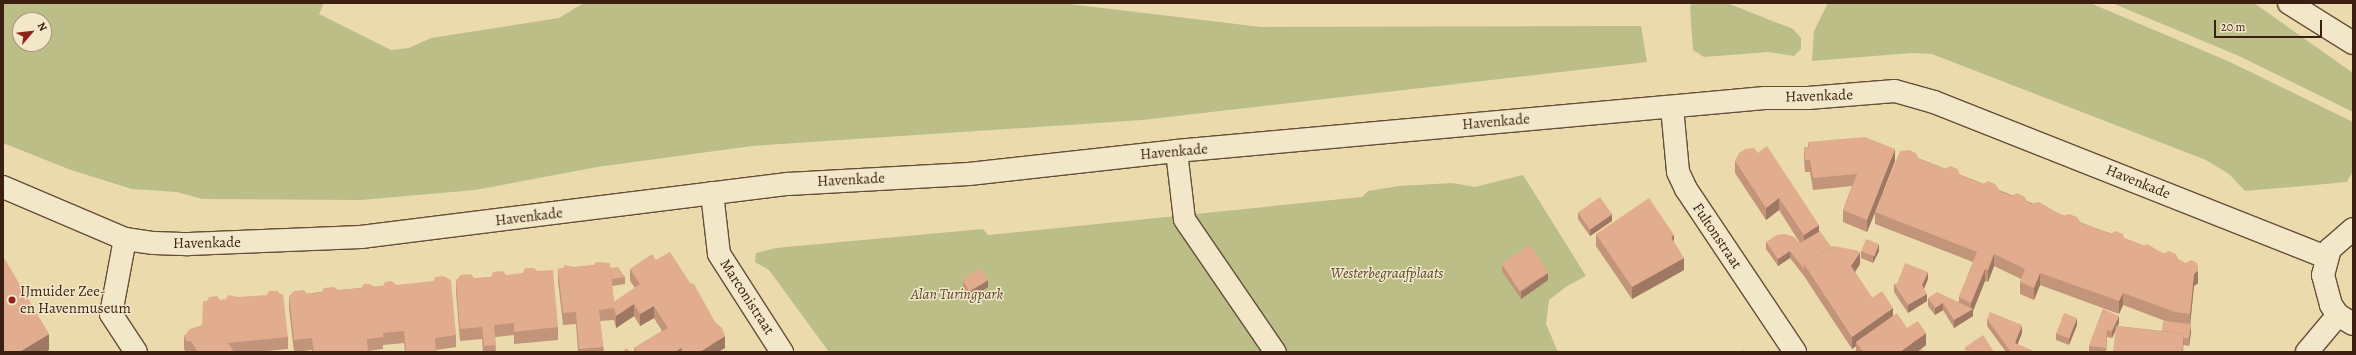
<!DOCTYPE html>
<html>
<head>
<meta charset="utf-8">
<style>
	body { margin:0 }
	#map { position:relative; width:2356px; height:355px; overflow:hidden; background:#ebdaac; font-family:Alegreya,serif }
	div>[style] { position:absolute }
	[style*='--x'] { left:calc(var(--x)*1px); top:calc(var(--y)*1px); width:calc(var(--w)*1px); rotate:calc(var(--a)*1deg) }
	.green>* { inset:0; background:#bbbe87 }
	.roads { filter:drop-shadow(1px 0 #664e38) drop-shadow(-1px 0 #664e38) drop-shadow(0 1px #664e38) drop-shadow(0 -1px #664e38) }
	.service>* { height:21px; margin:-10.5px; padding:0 10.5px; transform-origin:10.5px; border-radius:10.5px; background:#f2e7c9 }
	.minor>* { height:22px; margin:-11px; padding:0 11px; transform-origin:11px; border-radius:11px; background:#f2e7c9 }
	.tertiary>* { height:22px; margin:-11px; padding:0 11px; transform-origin:11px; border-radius:11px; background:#f2e7c9 }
	.secondary>* { height:22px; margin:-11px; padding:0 11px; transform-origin:11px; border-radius:11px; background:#f2e7c9 }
	.wall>* { inset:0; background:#c2947a }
	.shaded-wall>* { inset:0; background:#9e7863 }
	.building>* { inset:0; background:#e2ac8e; transform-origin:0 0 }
	.dots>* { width:11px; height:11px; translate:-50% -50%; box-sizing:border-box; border:2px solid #f2e7c9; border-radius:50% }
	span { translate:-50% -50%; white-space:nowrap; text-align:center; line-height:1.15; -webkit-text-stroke:3px #f2e7c9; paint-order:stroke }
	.street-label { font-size:15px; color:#3a1f12 }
	.park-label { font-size:15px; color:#5a472f; font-style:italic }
	.poi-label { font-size:15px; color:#3a1f12 }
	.left { translate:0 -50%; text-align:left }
	.frame { position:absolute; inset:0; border:4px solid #3a1f12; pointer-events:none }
	.north { position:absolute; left:12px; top:12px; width:40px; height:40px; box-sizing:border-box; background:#f2e7c9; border:1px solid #a89780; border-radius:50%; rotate:62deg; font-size:11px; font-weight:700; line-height:16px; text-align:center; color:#3a1f12 }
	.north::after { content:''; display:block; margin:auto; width:14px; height:18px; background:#8f2418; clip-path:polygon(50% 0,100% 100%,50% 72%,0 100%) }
	.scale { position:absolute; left:2214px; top:20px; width:108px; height:18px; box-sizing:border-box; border:2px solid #3a1f12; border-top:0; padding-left:5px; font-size:12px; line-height:14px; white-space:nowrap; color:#3a1f12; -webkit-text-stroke:3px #f2e7c9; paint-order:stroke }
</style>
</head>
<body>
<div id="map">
	<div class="green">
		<i style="clip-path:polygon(evenodd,3px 3px,324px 3px,319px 14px,391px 50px,409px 48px,431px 38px,559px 18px,584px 3px,1061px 3px,1261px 27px,1641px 26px,1647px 62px,1142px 120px,752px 146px,597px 167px,475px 190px,361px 200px,202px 199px,177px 192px,132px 189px,71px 170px,3px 143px,3px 3px,20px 20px,44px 20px,44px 44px,20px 44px,20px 20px)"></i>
		<i style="clip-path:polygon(1692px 3px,1727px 3px,1793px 29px,1801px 38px,1801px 49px,1794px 56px,1769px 52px,1704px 57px,1693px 50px,1690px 7px)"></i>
		<i style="clip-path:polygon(1828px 3px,2090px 3px,2230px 62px,2353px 122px,2353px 171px,2347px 182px,2245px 191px,2229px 174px,2206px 160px,1932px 54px,1912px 53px,1812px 61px,1814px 31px)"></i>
		<i style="clip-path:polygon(2112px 3px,2254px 3px,2353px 73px,2353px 112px,2239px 56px)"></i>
		<i style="clip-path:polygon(1523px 175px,1586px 276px,1567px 286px,1549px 300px,1546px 324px,1558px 352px,829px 352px,769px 270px,755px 262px,756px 253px,776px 248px,983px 229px,988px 235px,1362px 197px,1368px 191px,1399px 186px,1452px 183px,1475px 187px)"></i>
	</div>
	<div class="roads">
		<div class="service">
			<i style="--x:1176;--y:151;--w:68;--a:83.3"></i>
			<i style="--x:1184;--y:219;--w:161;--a:55.6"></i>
		</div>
		<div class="minor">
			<i style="--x:1672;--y:107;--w:65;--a:84.7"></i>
			<i style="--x:1678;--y:172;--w:19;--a:65"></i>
			<i style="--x:1686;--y:189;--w:196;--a:56.2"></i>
			<i style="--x:712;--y:193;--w:61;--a:83.5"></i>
			<i style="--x:719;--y:254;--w:117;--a:57.3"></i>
			<i style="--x:125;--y:239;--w:76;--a:100.6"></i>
			<i style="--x:111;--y:314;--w:45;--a:56.7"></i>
			<i style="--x:2307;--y:352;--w:48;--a:-50"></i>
		</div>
		<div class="tertiary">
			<i style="--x:3;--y:187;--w:133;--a:23.1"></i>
			<i style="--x:125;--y:239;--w:29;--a:8"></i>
			<i style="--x:154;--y:243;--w:35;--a:2"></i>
			<i style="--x:189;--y:244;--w:172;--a:-2.3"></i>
			<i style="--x:361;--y:237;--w:430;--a:-7.1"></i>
			<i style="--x:788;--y:184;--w:181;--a:-3.2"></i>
			<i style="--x:969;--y:174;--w:208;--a:-6.3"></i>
			<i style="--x:1176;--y:151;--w:591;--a:-5.14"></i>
			<i style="--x:1765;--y:98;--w:43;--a:0"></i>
			<i style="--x:1808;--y:98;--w:87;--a:-4.6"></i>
			<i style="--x:1895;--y:91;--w:41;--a:15.8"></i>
			<i style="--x:1934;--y:102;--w:422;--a:21.6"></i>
			<i style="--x:2353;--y:229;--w:30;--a:139"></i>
			<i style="--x:2330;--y:249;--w:27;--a:105"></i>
			<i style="--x:2323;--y:275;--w:31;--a:75"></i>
			<i style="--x:2331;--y:305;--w:12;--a:55"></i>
			<i style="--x:2338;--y:315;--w:17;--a:31"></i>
		</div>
		<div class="secondary">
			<i style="--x:2289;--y:3;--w:75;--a:32"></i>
		</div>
	</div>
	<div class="wall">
		<i style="clip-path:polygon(1808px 142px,1895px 161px,1883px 192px,1918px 158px,2095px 228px,2124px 238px,2178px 259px,2198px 278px,2198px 283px,2194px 286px,2190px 324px,2191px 332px,2189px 346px,2115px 331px,2112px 338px,2107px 337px,2106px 352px,2089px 352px,2089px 346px,2103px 309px,2119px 323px,2117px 326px,2162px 331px,2168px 322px,2123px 305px,2119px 314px,2040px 285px,2034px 300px,2020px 294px,2020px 282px,2021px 279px,1994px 266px,1988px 282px,1985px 281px,1973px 311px,1973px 316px,1954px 328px,1943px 310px,1935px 315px,1928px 306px,1928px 298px,1959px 302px,1959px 297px,1973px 262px,1875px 224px,1875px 213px,1867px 232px,1843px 222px,1843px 210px,1852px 186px,1813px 190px,1810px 172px,1805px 172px,1804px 159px,1804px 147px,1808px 147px)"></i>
		<i style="clip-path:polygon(1758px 153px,1831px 247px,1860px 264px,1855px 272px,1872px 298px,1893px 316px,1926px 345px,1917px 352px,1856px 352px,1856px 346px,1852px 349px,1804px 276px,1790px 258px,1778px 266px,1766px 249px,1766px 242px,1800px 243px,1779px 210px,1766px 220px,1735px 173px,1735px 161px)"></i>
		<i style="clip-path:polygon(1578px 212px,1612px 221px,1590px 236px,1578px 219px)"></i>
		<i style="clip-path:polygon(1596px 234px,1674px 243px,1684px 270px,1632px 299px,1596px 246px)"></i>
		<i style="clip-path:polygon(1861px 251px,1879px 251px,1873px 263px,1861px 258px)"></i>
		<i style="clip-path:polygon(656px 260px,725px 348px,718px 352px,634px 352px,634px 348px,662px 331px,654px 318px,640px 326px,634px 316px,616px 328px,614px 320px,600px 321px,604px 352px,578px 352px,576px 324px,563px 325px,558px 281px,558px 269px,594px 265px,610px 268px,625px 277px,625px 284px,612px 286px,614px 302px,635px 288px,630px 281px,630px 269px)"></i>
		<i style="clip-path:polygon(1502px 264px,1548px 280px,1521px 299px,1502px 271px)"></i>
		<i style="clip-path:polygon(506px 275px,558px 327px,558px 340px,514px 344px,514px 335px,495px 337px,496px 352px,483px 352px,482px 339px,460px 341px,456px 292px,456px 280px,491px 277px)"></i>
		<i style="clip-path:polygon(1928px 279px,1924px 289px,1927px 301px,1908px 313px,1894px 292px,1894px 284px)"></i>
		<i style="clip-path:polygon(963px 281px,988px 287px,970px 299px,963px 288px)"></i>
		<i style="clip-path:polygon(396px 285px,456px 335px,456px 347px,436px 350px,436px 352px,405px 352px,404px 343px,383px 345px,383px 349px,368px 351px,368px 352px,313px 352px,312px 350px,294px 352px,289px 308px,289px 296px,338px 290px)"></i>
		<i style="clip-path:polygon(220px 300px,288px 337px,288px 349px,256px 352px,186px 352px,184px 349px,184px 336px,202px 325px)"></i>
		<i style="clip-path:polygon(1987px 319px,2022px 333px,2017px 344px,2035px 352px,2006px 352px,1987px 326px)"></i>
		<i style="clip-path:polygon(2077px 325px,2069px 345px,2056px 340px,2056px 333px)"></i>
	</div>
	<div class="shaded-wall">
		<i style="clip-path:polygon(1895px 149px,1895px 161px,1867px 232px,1867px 220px)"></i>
		<i style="clip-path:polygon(1779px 198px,1779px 210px,1766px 220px,1766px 208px)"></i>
		<i style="clip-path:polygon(1612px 214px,1612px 221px,1590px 236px,1590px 229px)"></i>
		<i style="clip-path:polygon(1819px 225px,1819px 237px,1804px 247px,1804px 235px)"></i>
		<i style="clip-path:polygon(1674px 235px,1674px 247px,1671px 237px)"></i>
		<i style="clip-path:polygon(1879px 244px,1879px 251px,1873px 263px,1873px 256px)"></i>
		<i style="clip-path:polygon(1790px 251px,1790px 258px,1778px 266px,1778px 259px)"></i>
		<i style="clip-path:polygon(1860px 252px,1860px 264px,1851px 278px,1851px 266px)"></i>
		<i style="clip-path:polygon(1994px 254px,1994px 266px,1988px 282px,1988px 270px)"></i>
		<i style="clip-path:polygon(1684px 258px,1684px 270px,1632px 299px,1632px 287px)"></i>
		<i style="clip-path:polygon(2198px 266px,2198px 283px,2194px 286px,2190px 326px,2190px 314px,2194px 274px)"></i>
		<i style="clip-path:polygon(1985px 269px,1985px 281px,1973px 311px,1973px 316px,1954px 328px,1954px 320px,1971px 310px,1971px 303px)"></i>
		<i style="clip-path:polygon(1928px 272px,1928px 279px,1922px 293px,1922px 285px)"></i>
		<i style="clip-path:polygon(1548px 273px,1548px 280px,1521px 299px,1521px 292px)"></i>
		<i style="clip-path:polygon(2040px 273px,2040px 285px,2034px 300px,2034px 288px)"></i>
		<i style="clip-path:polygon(988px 280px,988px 287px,970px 299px,970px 292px)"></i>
		<i style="clip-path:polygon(2123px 293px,2123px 305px,2119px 314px,2119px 301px)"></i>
		<i style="clip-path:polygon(1927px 294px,1927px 301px,1908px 313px,1908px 305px)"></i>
		<i style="clip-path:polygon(1943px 303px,1943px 310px,1935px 315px,1935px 308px)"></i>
		<i style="clip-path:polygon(634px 304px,634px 316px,616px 328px,616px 316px)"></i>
		<i style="clip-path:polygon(654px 306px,654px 318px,640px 326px,640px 314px)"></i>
		<i style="clip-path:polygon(1893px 308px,1893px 320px,1856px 342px,1856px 346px,1852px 349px,1852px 337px)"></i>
		<i style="clip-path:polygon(2119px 316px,2119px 323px,2112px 338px,2112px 331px)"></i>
		<i style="clip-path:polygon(2077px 318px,2077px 325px,2069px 345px,2069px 338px)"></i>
		<i style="clip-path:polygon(2191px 324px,2191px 332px,2189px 346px,2189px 338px)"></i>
		<i style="clip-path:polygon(2022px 325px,2022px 333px,2015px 351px,2015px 343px)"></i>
		<i style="clip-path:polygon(2107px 330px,2107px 337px,2106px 352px,2106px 348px)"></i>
		<i style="clip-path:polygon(1926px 333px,1926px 345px,1917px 352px,1900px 352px)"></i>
		<i style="clip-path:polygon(49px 334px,49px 350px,45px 352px,19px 352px)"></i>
		<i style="clip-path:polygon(2184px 334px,2183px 352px,2182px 352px)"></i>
		<i style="clip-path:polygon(725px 336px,725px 348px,718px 352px,700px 352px)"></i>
		<i style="clip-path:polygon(681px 348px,681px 352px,675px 352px)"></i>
	</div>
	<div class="building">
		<i style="clip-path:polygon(1865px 137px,1895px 149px,1867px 220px,1843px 210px,1857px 174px,1813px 178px,1810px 160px,1805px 160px,1804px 147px,1809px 147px,1808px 142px)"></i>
		<i style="clip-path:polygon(1767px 146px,1819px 225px,1804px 235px,1779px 198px,1766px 208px,1735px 161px,1739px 153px,1745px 149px,1754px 148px,1758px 153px)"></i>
		<i style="clip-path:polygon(1909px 150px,1916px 153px,1918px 158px,1945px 169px,1950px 166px,1958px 169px,1960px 175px,1983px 184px,1988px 181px,1995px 184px,2001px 192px,2012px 196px,2017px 193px,2025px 197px,2027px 202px,2032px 204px,2039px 202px,2063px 216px,2069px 214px,2077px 217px,2081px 223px,2095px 228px,2111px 234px,2115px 231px,2123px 234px,2124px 238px,2143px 246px,2147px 244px,2164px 254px,2168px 251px,2176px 254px,2178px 259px,2186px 263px,2191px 260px,2196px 262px,2198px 266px,2198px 271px,2194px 274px,2190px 314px,2175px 312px,2123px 293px,2119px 301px,2040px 273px,2034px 288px,2020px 282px,2025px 269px,1994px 254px,1988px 270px,1985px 269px,1971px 303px,1959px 297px,1977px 252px,1875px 212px,1900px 151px)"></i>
		<i style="left:1600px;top:197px;width:21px;height:27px;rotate:55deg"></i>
		<i style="clip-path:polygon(1649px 198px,1674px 235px,1671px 237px,1684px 258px,1632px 287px,1596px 234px)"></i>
		<i style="clip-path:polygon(1820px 231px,1831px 247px,1804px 264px,1804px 269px,1790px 251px,1778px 259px,1766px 242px,1777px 235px,1785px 234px,1794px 237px,1800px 243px)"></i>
		<i style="left:1866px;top:239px;width:14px;height:13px;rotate:21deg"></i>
		<i style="left:1530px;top:245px;width:33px;height:34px;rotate:57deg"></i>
		<i style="clip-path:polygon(1833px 246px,1855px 250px,1860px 252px,1851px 266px,1872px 298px,1882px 291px,1893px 308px,1852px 337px,1804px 264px)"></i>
		<i style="clip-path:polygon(670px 252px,690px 283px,694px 284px,715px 322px,722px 328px,725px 336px,700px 352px,684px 352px,681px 348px,675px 352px,636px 352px,634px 348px,668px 328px,654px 306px,640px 314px,634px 304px,616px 316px,614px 308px,599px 310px,603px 347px,579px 349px,576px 312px,563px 313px,558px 269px,563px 268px,565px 265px,574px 267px,594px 265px,596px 262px,610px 263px,614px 302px,640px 284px,630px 269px,652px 254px,656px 260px)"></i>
		<i style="clip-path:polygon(3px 256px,49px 334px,19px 352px,3px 352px)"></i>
		<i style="clip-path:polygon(1905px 263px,1928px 272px,1922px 285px,1927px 294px,1908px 305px,1894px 284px,1897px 284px)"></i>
		<i style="clip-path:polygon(618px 267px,625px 277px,612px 279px,610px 268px)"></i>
		<i style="clip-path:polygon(525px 268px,534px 268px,537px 271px,553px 270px,558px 327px,514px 332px,514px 323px,494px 325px,496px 345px,484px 346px,482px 327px,460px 329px,456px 280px,461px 275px,471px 274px,474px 278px,491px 277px,493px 272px,503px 271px,506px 275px,523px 273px)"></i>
		<i style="left:981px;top:268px;width:14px;height:22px;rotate:60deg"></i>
		<i style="clip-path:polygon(443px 276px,451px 280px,456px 335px,435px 338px,436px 352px,406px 352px,404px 331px,383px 333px,383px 337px,367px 339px,368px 352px,344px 352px,344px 351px,335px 352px,314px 352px,312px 338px,294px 340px,289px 296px,294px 291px,304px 290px,307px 294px,321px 293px,324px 288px,334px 287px,338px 290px,361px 288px,364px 284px,370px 284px,375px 287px,383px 286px,385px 282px,392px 281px,396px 285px,434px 281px,435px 277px)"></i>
		<i style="clip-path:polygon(269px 291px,278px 291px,279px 294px,283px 294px,288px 337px,228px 343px,234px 352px,198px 352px,191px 341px,186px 341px,184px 336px,190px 329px,202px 325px,203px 301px,207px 301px,209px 297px,217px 296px,220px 300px,226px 299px,228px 295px,238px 297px,267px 295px)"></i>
		<i style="clip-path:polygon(1937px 292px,1973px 309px,1954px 320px,1943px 303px,1935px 308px,1928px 298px)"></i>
		<i style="clip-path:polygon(2103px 309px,2119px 316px,2112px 331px,2107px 330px,2106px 348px,2089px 346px)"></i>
		<i style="clip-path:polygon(1990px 312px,2022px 325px,2015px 343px,2035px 352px,2011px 352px,1987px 319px)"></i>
		<i style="clip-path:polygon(1897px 313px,1907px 328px,1918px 321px,1926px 333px,1900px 352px,1863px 352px,1856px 342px)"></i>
		<i style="left:2064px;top:313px;width:14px;height:22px;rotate:21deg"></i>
		<i style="clip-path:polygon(2163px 321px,2191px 324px,2189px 338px,2184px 338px,2184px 334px,2162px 331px)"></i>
		<i style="clip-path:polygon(2116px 326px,2184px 334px,2182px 352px,2113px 352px)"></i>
		<i style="clip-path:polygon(1983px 335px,1994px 352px,1966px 352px,1964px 348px)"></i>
		<i style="clip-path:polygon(627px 348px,630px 352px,621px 352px)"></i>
		<i style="clip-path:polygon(1922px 349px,1924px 352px,1918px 352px)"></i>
		<i style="clip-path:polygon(1744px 350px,1745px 352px,1740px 352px)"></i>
	</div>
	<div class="dots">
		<i style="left:12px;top:300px;background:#8f2418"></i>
	</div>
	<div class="street-label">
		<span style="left:1819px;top:96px;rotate:-2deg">Havenkade</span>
		<span style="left:1496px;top:122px;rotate:-5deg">Havenkade</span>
		<span style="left:1174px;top:152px;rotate:-5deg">Havenkade</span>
		<span style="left:851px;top:180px;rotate:-3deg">Havenkade</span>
		<span style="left:2138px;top:182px;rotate:22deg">Havenkade</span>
		<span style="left:529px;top:217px;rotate:-7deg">Havenkade</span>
		<span style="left:1717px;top:236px;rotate:56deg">Fultonstraat</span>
		<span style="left:207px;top:243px;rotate:-1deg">Havenkade</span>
		<span style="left:747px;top:297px;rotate:57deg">Marconistraat</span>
	</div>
	<div class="park-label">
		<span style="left:1387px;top:274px">Westerbegraafplaats</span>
		<span style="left:957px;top:295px">Alan Turingpark</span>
	</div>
	<div class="poi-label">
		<span class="left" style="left:20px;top:300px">IJmuider Zee-<br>en Havenmuseum</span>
	</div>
	<div class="frame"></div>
	<div class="north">N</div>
	<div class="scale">20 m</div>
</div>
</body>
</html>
